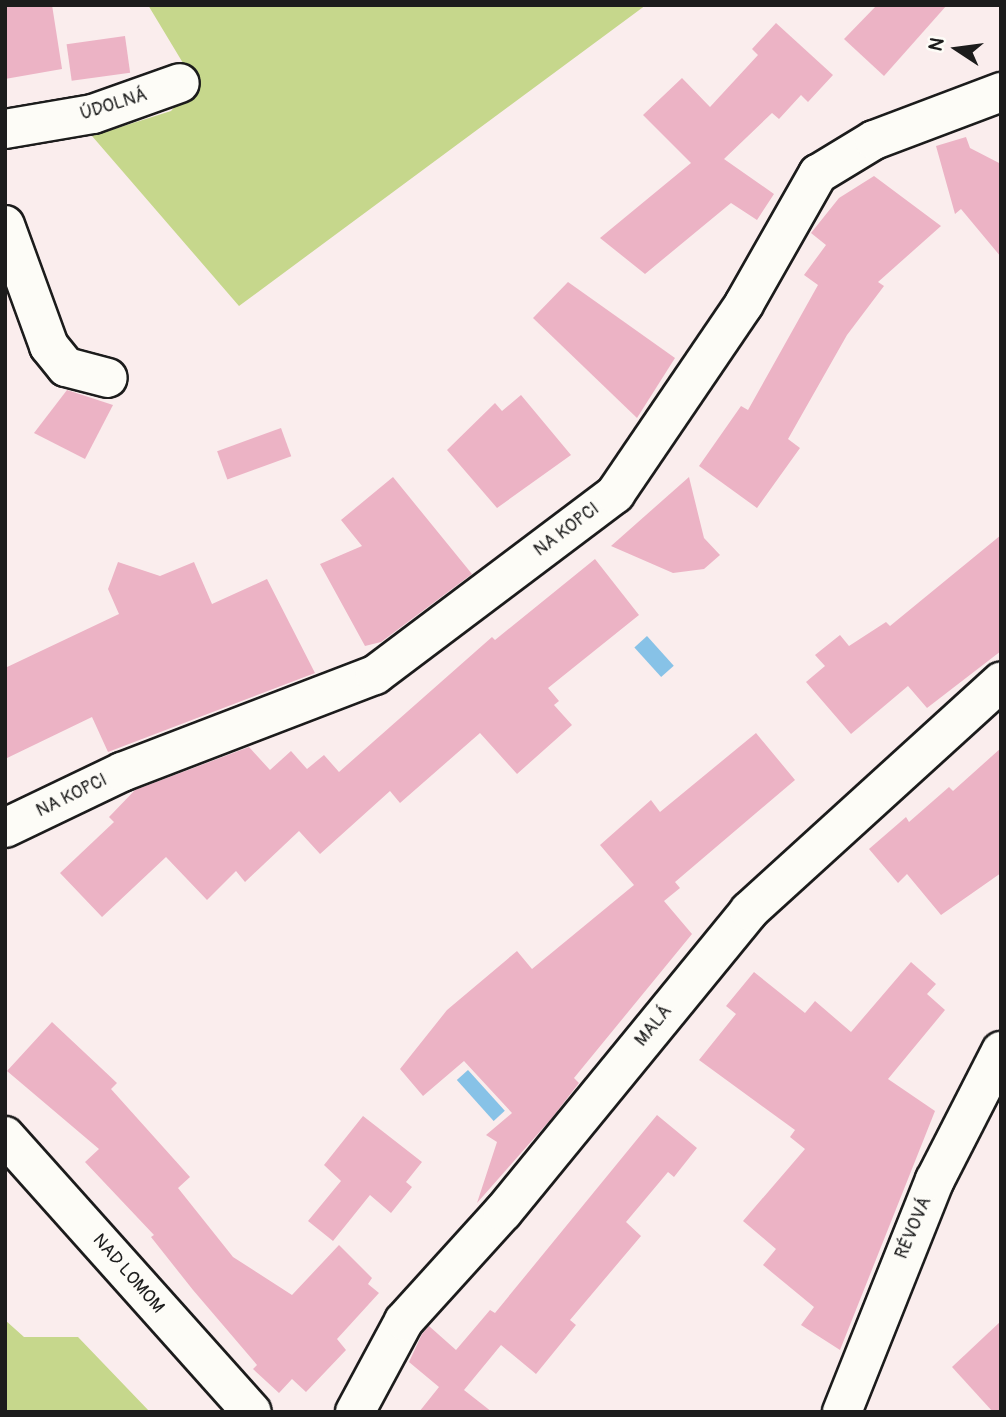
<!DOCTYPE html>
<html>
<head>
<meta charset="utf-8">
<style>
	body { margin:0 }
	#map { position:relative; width:1006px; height:1417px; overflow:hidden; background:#faeded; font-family:Pangolin,sans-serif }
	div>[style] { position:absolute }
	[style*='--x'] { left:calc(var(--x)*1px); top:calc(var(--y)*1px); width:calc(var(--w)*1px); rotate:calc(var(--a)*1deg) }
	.green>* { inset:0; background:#c6d78c }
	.water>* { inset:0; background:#87c2e7; transform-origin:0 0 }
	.building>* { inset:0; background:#ecb3c5; transform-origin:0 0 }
	.roads { filter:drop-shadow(2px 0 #1c1c1c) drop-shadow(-2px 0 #1c1c1c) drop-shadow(0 2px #1c1c1c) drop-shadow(0 -2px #1c1c1c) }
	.minor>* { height:38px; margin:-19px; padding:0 19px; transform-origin:19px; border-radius:19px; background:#fdfcf7 }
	span { translate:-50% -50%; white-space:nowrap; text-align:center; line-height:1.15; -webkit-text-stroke:6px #fdfcf7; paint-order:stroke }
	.street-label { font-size:18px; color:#1c1c1c }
	.frame { position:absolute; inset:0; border:7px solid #1c1c1c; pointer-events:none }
	.north { position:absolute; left:922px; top:14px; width:70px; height:70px; -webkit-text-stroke:5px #fdfcf7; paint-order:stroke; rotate:283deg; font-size:19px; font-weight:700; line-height:28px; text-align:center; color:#1c1c1c }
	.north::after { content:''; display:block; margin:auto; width:24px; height:32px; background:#1c1c1c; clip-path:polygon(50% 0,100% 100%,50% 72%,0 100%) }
</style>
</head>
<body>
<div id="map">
	<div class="green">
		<i style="clip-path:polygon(148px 5px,646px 5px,239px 306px,92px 136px,171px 111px,195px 83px)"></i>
		<i style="clip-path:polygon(5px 1320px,24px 1337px,78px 1337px,150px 1412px,5px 1412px)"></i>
	</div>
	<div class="water">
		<i style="left:647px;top:636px;width:40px;height:17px;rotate:48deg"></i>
		<i style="left:468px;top:1070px;width:55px;height:15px;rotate:48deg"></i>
	</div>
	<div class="building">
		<i style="clip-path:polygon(5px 5px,52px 5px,62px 69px,5px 79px)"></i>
		<i style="clip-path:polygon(877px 5px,947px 5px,884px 76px,844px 39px)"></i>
		<i style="clip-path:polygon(776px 23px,833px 75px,808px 102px,801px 95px,779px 119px,772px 113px,724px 159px,774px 194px,757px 220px,731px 203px,645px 274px,600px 238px,691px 163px,643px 115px,682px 78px,710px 107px,758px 55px,752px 49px)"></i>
		<i style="left:125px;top:36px;width:37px;height:59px;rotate:82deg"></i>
		<i style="clip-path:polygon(966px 137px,970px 148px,1001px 164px,1001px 257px,961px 209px,955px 214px,936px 146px)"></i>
		<i style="clip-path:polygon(874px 176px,941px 226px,878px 282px,884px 286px,847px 335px,788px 439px,800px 448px,757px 508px,699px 466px,741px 406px,748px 410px,818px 285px,804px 275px,826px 245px,811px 233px,839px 198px)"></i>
		<i style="clip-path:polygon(568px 282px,675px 358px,637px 418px,533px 318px)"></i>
		<i style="clip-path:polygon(67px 390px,113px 405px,85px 459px,34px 433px)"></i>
		<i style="clip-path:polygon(521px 395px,571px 455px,497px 508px,447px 450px,495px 403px,502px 411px)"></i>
		<i style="left:281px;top:428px;width:30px;height:68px;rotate:70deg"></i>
		<i style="clip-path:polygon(393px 477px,472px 574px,381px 642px,365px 646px,320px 564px,362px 546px,341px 520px)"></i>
		<i style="clip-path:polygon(689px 477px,704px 538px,720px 555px,704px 569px,673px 573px,611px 546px)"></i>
		<i style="clip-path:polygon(1001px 535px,1001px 651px,927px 708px,908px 686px,851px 734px,806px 682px,825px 666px,815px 655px,840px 635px,849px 646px,886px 622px,890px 626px)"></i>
		<i style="clip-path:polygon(595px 559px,639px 615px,548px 688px,559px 701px,554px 705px,572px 725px,517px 774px,480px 733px,400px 803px,390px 791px,320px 854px,299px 831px,245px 882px,236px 871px,207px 900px,166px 857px,102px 917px,60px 873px,114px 822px,109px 817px,135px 790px,249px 747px,270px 770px,291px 751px,307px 769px,324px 755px,339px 772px,492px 637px,495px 640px)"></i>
		<i style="clip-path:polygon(118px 562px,160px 576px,194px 562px,212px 604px,267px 579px,315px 673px,108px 752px,92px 717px,5px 759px,5px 668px,119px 614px,108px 589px)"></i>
		<i style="clip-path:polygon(756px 733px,795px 780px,675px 882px,680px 888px,664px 901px,692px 934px,574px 1078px,579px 1083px,551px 1119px,477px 1203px,497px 1142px,486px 1135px,512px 1113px,464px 1061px,423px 1096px,400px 1069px,447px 1010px,517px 951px,532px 969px,634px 885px,600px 845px,651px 800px,660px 812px)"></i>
		<i style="clip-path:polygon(1001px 748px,1001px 873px,941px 915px,907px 874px,898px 883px,869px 849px,906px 817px,909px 822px,949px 787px,953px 791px)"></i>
		<i style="clip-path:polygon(911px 962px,936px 984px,927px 994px,945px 1010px,888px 1079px,935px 1111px,840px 1350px,801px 1325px,814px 1307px,763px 1265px,776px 1249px,743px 1221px,805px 1149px,790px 1137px,795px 1130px,699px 1060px,736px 1014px,726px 1006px,754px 972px,805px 1013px,815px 1001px,851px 1032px)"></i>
		<i style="clip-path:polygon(52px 1022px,117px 1083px,111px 1089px,190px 1177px,178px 1188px,233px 1257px,292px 1295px,339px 1245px,372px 1278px,368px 1284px,379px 1293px,337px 1339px,346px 1350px,306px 1392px,292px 1379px,279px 1393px,253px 1369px,257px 1365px,193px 1290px,151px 1237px,154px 1235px,85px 1162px,99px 1149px,7px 1071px)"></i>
		<i style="clip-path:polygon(657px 1115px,697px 1148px,674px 1177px,668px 1172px,626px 1222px,641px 1236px,570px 1320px,576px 1325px,536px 1374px,501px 1345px,464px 1390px,492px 1412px,419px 1412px,439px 1387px,409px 1362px,422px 1334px,429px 1326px,456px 1350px,490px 1310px,495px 1313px)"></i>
		<i style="clip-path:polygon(363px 1116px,422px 1162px,406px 1182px,412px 1187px,391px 1213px,370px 1195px,333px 1241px,308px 1221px,341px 1181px,324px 1165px)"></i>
		<i style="clip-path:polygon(1001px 1321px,1001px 1412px,993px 1412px,952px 1367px)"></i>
	</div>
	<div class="roads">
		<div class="minor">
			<i style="--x:5;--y:129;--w:89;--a:-9.7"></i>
			<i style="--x:93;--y:114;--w:92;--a:-19.6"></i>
			<i style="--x:5;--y:225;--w:129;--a:70"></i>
			<i style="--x:49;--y:346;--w:27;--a:51"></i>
			<i style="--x:66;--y:367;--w:43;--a:14.7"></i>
			<i style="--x:5;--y:828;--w:130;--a:-25.6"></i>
			<i style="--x:122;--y:772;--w:271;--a:-21"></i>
			<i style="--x:375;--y:675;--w:301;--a:-37"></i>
			<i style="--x:615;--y:494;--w:230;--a:-55.8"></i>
			<i style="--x:744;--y:304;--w:150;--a:-60.4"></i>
			<i style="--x:818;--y:174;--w:66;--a:-31.3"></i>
			<i style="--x:874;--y:140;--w:136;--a:-20.7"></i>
			<i style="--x:5;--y:1136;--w:370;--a:48.2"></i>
			<i style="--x:355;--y:1412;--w:103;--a:-61.7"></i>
			<i style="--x:404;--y:1321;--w:147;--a:-47.8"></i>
			<i style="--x:503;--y:1212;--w:389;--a:-50.7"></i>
			<i style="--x:749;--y:911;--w:341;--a:-42.3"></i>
			<i style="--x:842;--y:1412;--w:250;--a:-68.2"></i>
			<i style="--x:935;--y:1180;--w:145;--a:-62.9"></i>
		</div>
	</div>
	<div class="street-label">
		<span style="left:114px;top:105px;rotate:-17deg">ÚDOLNÁ</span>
		<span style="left:567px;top:530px;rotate:-37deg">NA KOPCI</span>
		<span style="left:72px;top:796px;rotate:-26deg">NA KOPCI</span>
		<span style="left:654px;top:1026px;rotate:-51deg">MALÁ</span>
		<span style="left:914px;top:1228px;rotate:-67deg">RÉVOVÁ</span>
		<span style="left:128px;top:1274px;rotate:49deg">NAD LOMOM</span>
	</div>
	<div class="frame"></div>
	<div class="north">N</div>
</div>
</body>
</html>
